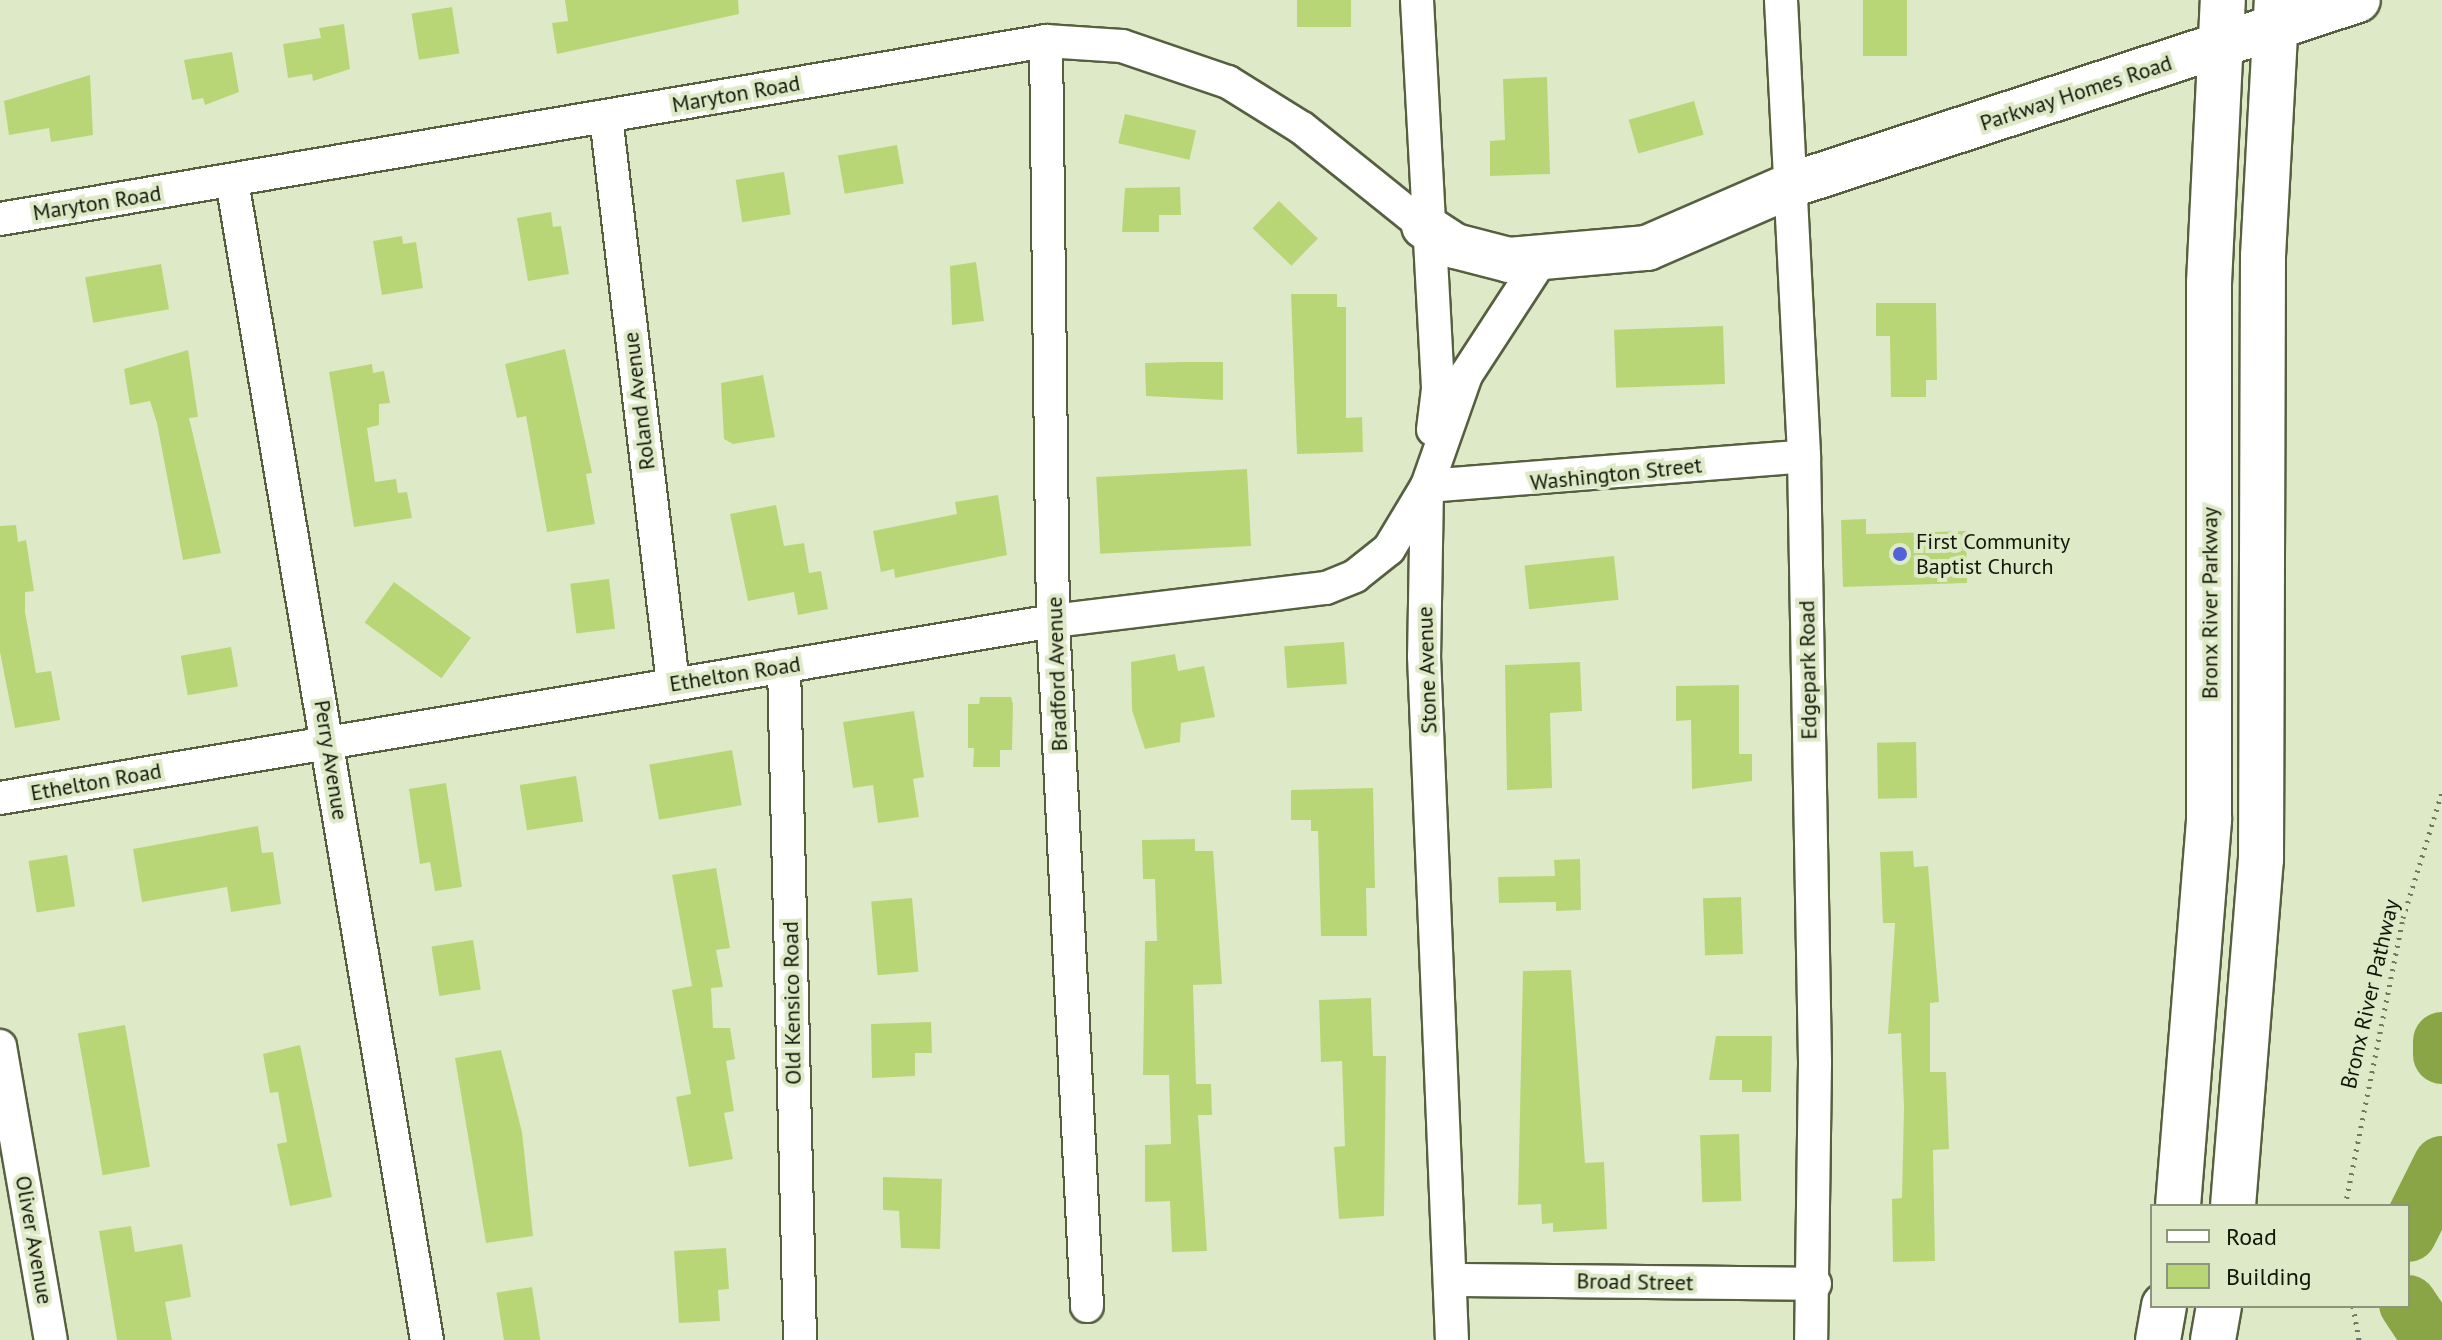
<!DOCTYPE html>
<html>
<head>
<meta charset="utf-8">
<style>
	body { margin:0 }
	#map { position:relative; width:2442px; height:1340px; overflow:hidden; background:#deeac7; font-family:"PT Sans",sans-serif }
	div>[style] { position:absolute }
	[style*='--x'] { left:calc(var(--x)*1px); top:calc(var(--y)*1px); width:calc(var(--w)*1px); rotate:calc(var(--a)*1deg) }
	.river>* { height:58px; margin:-29px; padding:0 29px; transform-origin:29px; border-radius:29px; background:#8aa546 }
	.building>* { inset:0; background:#b9d677; transform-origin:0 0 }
	.path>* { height:5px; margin-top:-2.5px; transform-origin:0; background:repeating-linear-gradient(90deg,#717962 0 2px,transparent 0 8px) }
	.roads { filter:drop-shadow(2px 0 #566041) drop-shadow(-2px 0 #566041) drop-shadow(0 2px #566041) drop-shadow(0 -2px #566041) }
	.street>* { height:32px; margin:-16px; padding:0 16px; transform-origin:16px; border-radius:16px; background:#fff }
	.secondary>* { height:44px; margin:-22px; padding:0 22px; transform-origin:22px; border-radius:22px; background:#fff }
	.highway>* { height:44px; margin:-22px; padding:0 22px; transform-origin:22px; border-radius:22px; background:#fff }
	.dots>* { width:22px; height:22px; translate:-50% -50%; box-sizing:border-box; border:4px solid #deeac7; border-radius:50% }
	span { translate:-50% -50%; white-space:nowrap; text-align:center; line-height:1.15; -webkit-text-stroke:8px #deeac7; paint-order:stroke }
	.street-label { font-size:22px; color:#121609 }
	.poi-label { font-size:22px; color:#121609 }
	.left { translate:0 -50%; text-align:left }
	.legend { position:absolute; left:2150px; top:1204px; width:260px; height:104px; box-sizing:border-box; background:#deeac7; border:2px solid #8c957b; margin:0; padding:10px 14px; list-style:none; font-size:24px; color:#121609 }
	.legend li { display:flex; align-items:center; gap:16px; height:40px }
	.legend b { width:40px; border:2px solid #8c957b }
</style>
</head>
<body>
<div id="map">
	<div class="river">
		<i style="--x:2442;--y:1041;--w:14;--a:90"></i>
		<i style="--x:2408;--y:1233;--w:76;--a:-63.4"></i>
		<i style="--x:2408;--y:1304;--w:43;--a:56.3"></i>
	</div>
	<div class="building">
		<i style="clip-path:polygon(565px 0,738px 0,739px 14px,557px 54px,552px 23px,568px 21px)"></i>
		<i style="left:1297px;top:0;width:54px;height:27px"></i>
		<i style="left:1863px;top:0;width:44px;height:56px"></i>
		<i style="left:452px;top:7px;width:47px;height:41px;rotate:81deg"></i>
		<i style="clip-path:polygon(344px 24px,350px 69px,313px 81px,312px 74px,288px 78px,283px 44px,321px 38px,319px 28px)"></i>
		<i style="clip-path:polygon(232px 52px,239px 92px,205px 105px,203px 98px,192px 100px,184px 60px)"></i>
		<i style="clip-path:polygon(90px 75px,93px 135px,51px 142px,49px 128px,9px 135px,4px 101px)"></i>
		<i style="clip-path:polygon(1547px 77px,1550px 174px,1490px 176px,1490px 141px,1505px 140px,1503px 79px)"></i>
		<i style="left:1694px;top:101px;width:35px;height:68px;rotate:74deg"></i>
		<i style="left:1125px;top:114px;width:73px;height:30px;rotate:13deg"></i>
		<i style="left:897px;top:145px;width:39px;height:60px;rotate:80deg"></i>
		<i style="left:784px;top:172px;width:43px;height:49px;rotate:81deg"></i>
		<i style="clip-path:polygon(1180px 187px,1181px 215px,1159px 215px,1159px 232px,1122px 232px,1125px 188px)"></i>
		<i style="left:1279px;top:201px;width:54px;height:38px;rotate:44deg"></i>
		<i style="clip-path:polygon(551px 212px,553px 227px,561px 226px,569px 274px,528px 281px,517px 218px)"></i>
		<i style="clip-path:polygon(402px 236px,403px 244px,416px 242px,423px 288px,382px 295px,373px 241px)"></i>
		<i style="clip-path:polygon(976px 262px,984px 321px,952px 325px,950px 266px)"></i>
		<i style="left:161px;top:264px;width:46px;height:77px;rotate:80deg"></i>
		<i style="clip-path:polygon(1291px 294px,1337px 294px,1337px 307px,1346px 307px,1346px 418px,1362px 417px,1363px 452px,1297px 454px)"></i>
		<i style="clip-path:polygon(1876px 303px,1936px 303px,1937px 380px,1926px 380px,1926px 397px,1891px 397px,1890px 336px,1876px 336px)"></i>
		<i style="left:1723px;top:326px;width:58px;height:109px;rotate:88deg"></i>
		<i style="clip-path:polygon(565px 349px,592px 473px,586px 474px,595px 524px,547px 532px,526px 416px,517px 418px,505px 364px)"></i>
		<i style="clip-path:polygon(188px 350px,198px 417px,189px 418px,221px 553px,183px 560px,157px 423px,150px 401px,130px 405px,124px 369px)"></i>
		<i style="clip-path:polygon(1184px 362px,1223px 362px,1223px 400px,1146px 396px,1145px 363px)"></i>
		<i style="clip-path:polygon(372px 364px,373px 373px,384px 371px,390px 403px,379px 404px,379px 425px,367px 428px,375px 482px,396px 479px,398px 493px,407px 492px,412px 518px,354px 527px,329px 372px)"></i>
		<i style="clip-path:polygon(763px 375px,775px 437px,733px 444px,724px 439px,721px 383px)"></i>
		<i style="left:1247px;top:469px;width:77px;height:151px;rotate:87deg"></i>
		<i style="clip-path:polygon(998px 495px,1007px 555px,895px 578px,894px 569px,881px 572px,873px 531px,957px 514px,955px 502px)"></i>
		<i style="clip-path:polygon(776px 505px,784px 546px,804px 543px,809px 573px,821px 571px,828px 609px,798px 615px,794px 592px,748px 601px,730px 514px)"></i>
		<i style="clip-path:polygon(1866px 519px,1866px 534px,1966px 531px,1967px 583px,1843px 587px,1841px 520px)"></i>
		<i style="clip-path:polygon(16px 525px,18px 542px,26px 540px,34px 591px,25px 592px,25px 612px,36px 673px,51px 671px,60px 720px,15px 728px,0 652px,0 526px)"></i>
		<i style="left:1614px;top:556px;width:44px;height:90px;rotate:84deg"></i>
		<i style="left:609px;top:579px;width:50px;height:39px;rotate:83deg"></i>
		<i style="left:394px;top:582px;width:95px;height:50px;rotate:36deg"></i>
		<i style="left:1344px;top:642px;width:42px;height:60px;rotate:86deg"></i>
		<i style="left:231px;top:647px;width:40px;height:51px;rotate:80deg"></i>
		<i style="clip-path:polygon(1175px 654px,1178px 671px,1204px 666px,1215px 717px,1181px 723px,1180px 742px,1145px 749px,1132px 710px,1131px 662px)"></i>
		<i style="clip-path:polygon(1580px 662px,1582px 711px,1550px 713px,1552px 788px,1507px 790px,1505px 665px)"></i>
		<i style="clip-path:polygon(1739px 685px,1739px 754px,1752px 754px,1752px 781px,1692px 789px,1691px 720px,1676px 721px,1676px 686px)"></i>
		<i style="clip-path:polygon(980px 697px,1011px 697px,1013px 704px,1012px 750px,1000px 750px,1000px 767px,973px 767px,974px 748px,968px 748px,968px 704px,979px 704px)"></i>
		<i style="clip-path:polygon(914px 711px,924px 777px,913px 779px,919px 817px,878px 823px,873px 785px,853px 788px,843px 722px)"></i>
		<i style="left:1916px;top:742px;width:56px;height:39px;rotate:89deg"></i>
		<i style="left:732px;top:750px;width:56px;height:84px;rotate:80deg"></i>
		<i style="left:576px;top:776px;width:46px;height:57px;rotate:81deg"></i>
		<i style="clip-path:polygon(446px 783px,462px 887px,435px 891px,430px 862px,420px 864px,409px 789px)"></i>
		<i style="clip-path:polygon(1373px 788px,1375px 888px,1366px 888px,1367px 936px,1321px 936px,1318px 831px,1311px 831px,1311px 820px,1291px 820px,1291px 790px)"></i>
		<i style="clip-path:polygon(258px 826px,262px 853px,273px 852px,281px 904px,231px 912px,227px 887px,142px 902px,133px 849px)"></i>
		<i style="clip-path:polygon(1195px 839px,1195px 851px,1213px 851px,1222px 984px,1193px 985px,1196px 1084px,1211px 1084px,1212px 1115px,1198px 1115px,1207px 1251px,1172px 1252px,1170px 1201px,1145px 1202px,1145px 1145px,1171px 1144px,1169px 1075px,1143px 1075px,1145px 941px,1157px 941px,1155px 879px,1143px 879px,1142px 840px)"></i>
		<i style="clip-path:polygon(1913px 851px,1914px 867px,1928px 866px,1939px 1002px,1930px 1003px,1930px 1072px,1946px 1072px,1949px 1149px,1933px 1150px,1935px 1261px,1893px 1262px,1892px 1199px,1902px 1198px,1904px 1108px,1901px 1033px,1888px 1034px,1895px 923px,1883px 923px,1880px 852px)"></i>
		<i style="left:67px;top:855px;width:52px;height:39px;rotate:81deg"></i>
		<i style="clip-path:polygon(1580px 859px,1581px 910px,1556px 911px,1556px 902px,1499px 903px,1498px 877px,1555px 876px,1554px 860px)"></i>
		<i style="clip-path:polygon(716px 868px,730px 948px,716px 950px,723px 987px,711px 988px,713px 1028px,730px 1028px,735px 1059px,726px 1061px,734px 1111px,724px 1113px,733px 1159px,689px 1167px,676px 1097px,691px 1094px,672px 990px,692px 986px,672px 875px)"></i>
		<i style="left:1741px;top:897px;width:57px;height:38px;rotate:88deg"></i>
		<i style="left:912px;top:898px;width:74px;height:41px;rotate:85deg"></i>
		<i style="left:473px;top:940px;width:50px;height:42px;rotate:81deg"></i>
		<i style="clip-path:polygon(1571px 970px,1585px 1163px,1604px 1162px,1607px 1229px,1553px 1232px,1553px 1223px,1542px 1224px,1541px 1204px,1518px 1205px,1523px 971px)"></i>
		<i style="clip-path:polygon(1371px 998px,1373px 1056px,1386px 1056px,1384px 1216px,1339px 1219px,1334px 1147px,1345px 1146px,1342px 1061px,1321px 1062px,1319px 1000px)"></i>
		<i style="clip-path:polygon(931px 1022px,932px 1053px,915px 1053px,915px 1076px,872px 1078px,871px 1024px)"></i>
		<i style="left:125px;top:1025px;width:144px;height:48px;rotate:80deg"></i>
		<i style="clip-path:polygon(1716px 1036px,1772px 1036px,1771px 1092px,1742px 1092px,1742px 1080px,1709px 1080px)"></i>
		<i style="clip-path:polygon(300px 1045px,332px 1197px,290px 1206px,277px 1144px,287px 1142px,278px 1092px,270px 1093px,263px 1054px)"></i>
		<i style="clip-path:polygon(501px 1050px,522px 1132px,533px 1236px,486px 1243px,455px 1058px)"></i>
		<i style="left:1739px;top:1134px;width:67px;height:39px;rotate:88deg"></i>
		<i style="clip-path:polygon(883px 1177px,942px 1179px,940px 1249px,901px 1248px,899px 1211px,883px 1210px)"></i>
		<i style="clip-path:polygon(131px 1226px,135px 1252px,182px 1244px,191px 1297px,165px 1302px,172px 1340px,117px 1340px,99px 1231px)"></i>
		<i style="clip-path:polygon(726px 1248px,729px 1289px,718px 1290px,720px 1321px,679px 1323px,674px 1251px)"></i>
		<i style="left:532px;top:1287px;width:54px;height:36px;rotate:81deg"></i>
	</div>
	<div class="path">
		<i style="--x:2345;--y:1206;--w:294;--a:-78.6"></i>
		<i style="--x:2403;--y:918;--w:132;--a:-72.8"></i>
		<i style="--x:2353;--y:1306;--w:35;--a:80"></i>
	</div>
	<div class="roads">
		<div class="street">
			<i style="--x:1417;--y:0;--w:390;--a:86.9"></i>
			<i style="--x:1438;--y:389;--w:41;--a:97"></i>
			<i style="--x:1781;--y:0;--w:457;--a:87.1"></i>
			<i style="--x:1804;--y:456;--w:607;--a:88.96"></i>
			<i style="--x:1815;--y:1063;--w:277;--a:90.8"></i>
			<i style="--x:1046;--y:41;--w:580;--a:89.31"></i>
			<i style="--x:1053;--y:621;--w:686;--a:87.16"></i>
			<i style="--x:606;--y:117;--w:571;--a:83.26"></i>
			<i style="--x:232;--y:181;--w:1175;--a:80.45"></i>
			<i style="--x:0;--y:219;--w:1061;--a:-9.66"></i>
			<i style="--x:1046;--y:41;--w:76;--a:3.8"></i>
			<i style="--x:1122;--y:46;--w:112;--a:18.8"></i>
			<i style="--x:1228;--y:82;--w:87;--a:31.9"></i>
			<i style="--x:1302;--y:128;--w:156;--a:38.8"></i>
			<i style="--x:1427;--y:486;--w:378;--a:-4.5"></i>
			<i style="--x:1427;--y:488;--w:168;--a:91"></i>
			<i style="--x:1424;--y:656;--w:685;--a:87.66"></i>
			<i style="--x:784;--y:666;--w:674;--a:88.64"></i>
			<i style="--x:0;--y:798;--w:1068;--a:-9.54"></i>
			<i style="--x:1053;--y:621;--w:275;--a:-6.9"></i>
			<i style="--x:1326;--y:588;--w:31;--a:-22"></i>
			<i style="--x:1355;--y:576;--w:43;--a:-38.5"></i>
			<i style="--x:1389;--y:549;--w:74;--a:-58.9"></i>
			<i style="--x:1427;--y:486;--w:118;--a:-70.6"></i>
			<i style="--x:1466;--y:375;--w:137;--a:-56.9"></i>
			<i style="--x:0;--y:1046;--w:298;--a:80.2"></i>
			<i style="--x:1454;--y:1280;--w:361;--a:0.6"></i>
		</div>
		<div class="secondary">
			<i style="--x:1424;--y:226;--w:37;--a:33"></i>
			<i style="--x:1455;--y:246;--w:56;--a:14.5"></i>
			<i style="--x:1509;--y:260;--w:139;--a:-5"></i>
			<i style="--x:1647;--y:248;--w:160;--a:-23.5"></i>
			<i style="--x:1794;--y:184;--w:593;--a:-18.07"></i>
		</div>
		<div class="highway">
			<i style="--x:2178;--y:1206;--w:387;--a:-85.4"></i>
			<i style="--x:2209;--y:820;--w:537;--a:-90"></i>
			<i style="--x:2209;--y:283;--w:283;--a:-87.2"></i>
			<i style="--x:2233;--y:1206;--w:347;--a:-85.4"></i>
			<i style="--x:2261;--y:860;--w:604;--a:-89.81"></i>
			<i style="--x:2263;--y:256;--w:256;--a:-86.9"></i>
			<i style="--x:2158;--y:1340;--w:35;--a:-80"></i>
			<i style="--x:2213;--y:1340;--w:35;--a:-80"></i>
		</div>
	</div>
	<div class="dots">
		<i style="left:1900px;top:554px;background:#5362d8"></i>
	</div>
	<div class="street-label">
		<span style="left:2076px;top:93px;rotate:-18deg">Parkway Homes Road</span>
		<span style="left:736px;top:94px;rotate:-10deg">Maryton Road</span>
		<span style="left:97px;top:203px;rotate:-9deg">Maryton Road</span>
		<span style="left:639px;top:401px;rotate:-97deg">Roland Avenue</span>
		<span style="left:1616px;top:474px;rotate:-6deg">Washington Street</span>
		<span style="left:2210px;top:603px;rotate:-90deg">Bronx River Parkway</span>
		<span style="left:1427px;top:670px;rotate:-92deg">Stone Avenue</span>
		<span style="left:1808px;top:670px;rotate:-91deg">Edgepark Road</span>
		<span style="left:735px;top:674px;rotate:-9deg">Ethelton Road</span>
		<span style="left:1057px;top:674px;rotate:-92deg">Bradford Avenue</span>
		<span style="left:331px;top:760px;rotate:81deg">Perry Avenue</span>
		<span style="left:96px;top:782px;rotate:-10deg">Ethelton Road</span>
		<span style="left:2370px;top:994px;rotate:-77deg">Bronx River Pathway</span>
		<span style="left:792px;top:1003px;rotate:-91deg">Old Kensico Road</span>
		<span style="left:34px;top:1240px;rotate:80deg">Oliver Avenue</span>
		<span style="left:1635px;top:1282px;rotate:1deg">Broad Street</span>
	</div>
	<div class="poi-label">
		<span class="left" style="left:1916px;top:554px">First Community<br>Baptist Church</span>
	</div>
	<ul class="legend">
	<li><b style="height:10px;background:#fff"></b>Road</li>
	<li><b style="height:22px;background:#b9d677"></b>Building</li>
	</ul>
</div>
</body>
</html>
